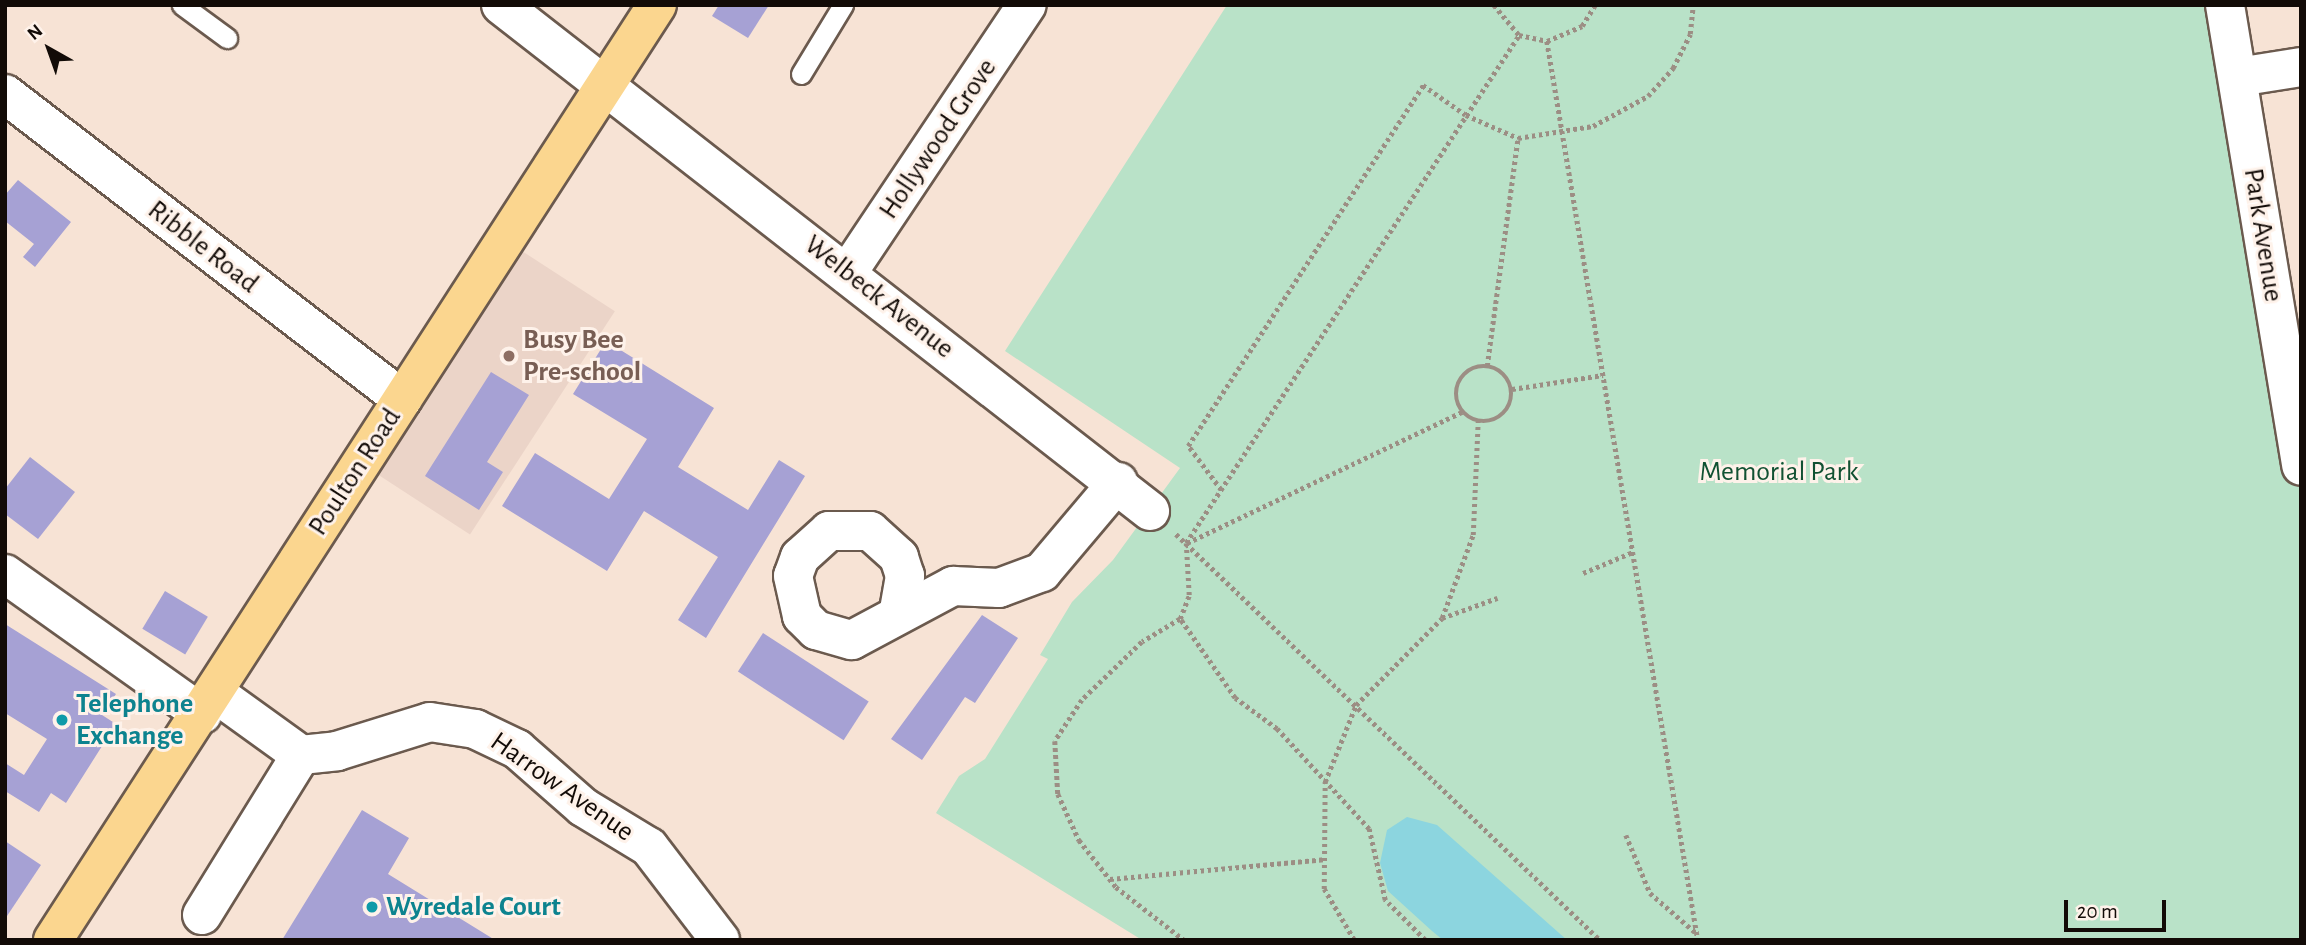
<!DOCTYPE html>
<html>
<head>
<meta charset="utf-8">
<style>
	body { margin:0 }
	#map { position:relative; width:2306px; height:945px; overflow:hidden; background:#f7e3d5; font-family:"Alegreya Sans",sans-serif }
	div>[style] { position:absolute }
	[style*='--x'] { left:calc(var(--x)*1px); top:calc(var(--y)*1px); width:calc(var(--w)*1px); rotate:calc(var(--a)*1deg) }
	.education>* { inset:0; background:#ebd4c8; transform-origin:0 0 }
	.green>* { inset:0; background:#b9e2c8 }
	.water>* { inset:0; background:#8cd5df }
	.building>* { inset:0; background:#a6a1d4; transform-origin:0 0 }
	.path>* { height:4.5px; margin-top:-2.25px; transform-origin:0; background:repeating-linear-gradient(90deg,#9c8e84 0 3.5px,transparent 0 7px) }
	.path>.ring { margin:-2.25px; padding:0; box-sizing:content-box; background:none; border:4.5px solid #9c8e84; border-radius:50% }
	.roads { filter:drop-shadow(2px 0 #6b5a4e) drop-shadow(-2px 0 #6b5a4e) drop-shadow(0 2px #6b5a4e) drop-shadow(0 -2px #6b5a4e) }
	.lane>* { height:19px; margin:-9.5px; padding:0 9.5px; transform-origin:9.5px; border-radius:9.5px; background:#fff }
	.street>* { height:38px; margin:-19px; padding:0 19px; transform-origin:19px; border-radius:19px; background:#fff }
	.primary>* { height:38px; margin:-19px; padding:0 19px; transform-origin:19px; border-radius:19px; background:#fbd68f }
	.dots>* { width:19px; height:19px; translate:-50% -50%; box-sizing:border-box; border:4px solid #fef2ea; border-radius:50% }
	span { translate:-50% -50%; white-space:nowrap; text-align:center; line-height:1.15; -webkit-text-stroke:6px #fef2ea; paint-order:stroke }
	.street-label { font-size:28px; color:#120b07 }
	.education-label { font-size:28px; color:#785e54; font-weight:700 }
	.left { translate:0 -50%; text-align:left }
	.park-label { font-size:28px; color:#115132 }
	.culture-label { font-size:28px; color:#0d838f; font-weight:700 }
	.frame { position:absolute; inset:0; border:7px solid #120b07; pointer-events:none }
	.north { position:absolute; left:14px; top:14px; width:70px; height:70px; -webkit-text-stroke:5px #fef2ea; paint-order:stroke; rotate:320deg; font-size:19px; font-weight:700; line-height:28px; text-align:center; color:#120b07 }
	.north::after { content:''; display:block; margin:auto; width:24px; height:32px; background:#120b07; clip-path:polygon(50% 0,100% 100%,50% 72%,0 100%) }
	.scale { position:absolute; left:2064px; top:900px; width:102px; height:32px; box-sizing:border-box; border:4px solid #120b07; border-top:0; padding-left:9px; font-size:21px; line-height:24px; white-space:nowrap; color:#120b07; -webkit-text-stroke:5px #fef2ea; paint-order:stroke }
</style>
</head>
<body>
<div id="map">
	<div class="education">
		<i style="left:505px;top:240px;width:131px;height:266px;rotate:33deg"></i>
	</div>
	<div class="green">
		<i style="clip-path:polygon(1227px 5px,2226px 5px,2301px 466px,2301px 940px,1142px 940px,936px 813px,959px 776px,985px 759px,1048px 659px,1040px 655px,1072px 602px,1113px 560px,1180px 468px,1005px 351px)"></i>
	</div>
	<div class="water">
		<i style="clip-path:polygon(1407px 817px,1437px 825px,1567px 940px,1443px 940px,1432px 931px,1388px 891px,1380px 863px,1387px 830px)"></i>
	</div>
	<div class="building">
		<i style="clip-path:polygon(719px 5px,769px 5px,748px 38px,712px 16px)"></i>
		<i style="clip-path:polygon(18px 180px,71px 222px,35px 267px,23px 257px,34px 244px,5px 221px,5px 195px)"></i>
		<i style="clip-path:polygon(606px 341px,714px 408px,678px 467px,748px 510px,779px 460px,805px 476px,706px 638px,678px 620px,718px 557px,644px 511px,607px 571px,502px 506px,535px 453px,609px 499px,647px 439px,573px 394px)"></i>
		<i style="clip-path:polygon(491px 372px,529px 395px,487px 462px,503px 472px,479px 510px,425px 476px)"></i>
		<i style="clip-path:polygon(30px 457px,75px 492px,38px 539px,5px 514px,5px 489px)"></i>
		<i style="left:165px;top:591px;width:50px;height:44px;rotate:31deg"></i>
		<i style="clip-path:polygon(982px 615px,1018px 638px,975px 703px,965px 697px,922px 760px,891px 739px)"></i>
		<i style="clip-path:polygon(5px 624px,116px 694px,102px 715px,116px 724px,66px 803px,51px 793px,39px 812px,5px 791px,5px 763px,24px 775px,47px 739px,5px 713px)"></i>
		<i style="left:763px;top:633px;width:126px;height:46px;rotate:33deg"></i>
		<i style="clip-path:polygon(362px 810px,409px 838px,388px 874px,495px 940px,282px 940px)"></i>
		<i style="clip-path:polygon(5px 841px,41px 865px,5px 919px)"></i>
	</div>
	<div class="path">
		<i style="--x:1494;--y:5;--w:39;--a:50"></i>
		<i style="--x:1519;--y:35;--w:29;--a:12"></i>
		<i style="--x:1547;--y:41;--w:38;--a:-23"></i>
		<i style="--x:1582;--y:26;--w:25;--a:-58"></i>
		<i style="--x:1547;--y:41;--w:912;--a:80.47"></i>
		<i style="--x:1487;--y:366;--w:230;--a:-82.3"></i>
		<i class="ring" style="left:1456px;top:366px;width:51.5px;height:51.5px"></i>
		<i style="--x:1512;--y:389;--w:92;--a:-8.7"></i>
		<i style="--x:1221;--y:490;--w:55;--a:-126.9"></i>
		<i style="--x:1188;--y:446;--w:431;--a:-56.9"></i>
		<i style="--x:1423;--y:85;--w:52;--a:34.9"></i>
		<i style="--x:1466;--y:115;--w:57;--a:23.9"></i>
		<i style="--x:1518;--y:138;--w:76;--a:-9.1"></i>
		<i style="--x:1593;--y:126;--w:63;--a:-28.6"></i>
		<i style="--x:1648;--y:96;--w:38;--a:-48"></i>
		<i style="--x:1673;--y:68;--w:38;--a:-63"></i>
		<i style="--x:1690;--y:34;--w:29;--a:-84"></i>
		<i style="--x:1176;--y:534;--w:587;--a:43.76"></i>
		<i style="--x:1187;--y:543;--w:305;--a:-25.5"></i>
		<i style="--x:1583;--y:573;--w:54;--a:-22.8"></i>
		<i style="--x:1442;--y:618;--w:59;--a:-20"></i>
		<i style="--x:1180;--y:619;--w:44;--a:148.8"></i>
		<i style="--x:1142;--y:642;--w:83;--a:136"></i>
		<i style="--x:1082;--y:700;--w:49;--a:123.4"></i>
		<i style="--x:1055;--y:741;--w:53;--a:86.8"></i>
		<i style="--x:1058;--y:794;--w:51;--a:65.5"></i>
		<i style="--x:1079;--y:840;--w:60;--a:51.8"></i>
		<i style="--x:1116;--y:887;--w:86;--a:37.9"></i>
		<i style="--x:1626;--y:835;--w:63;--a:67.5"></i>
		<i style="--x:1650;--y:893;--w:61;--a:41"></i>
		<i style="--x:1110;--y:879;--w:215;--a:-5.3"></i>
		<i style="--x:1354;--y:940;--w:59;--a:-120.5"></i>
		<i style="--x:1324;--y:889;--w:107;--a:-89.5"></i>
		<i style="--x:1325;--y:782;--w:83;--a:-68.1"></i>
		<i style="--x:1356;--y:705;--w:122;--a:-45.3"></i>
		<i style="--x:1442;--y:618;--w:89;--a:-69.5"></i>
		<i style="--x:1473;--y:535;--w:114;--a:-87.5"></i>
		<i style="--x:1425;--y:940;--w:57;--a:-135"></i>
		<i style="--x:1385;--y:900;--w:73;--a:-102.7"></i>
		<i style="--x:1369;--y:829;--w:136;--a:-132.6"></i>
		<i style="--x:1277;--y:729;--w:52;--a:-143.6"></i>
		<i style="--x:1235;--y:698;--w:96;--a:-124.8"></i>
		<i style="--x:1180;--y:619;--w:26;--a:-69"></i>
		<i style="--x:1189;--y:595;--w:52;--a:-93.3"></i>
		<i style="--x:1186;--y:543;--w:607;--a:-56.75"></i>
	</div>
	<div class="roads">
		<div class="lane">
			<i style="--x:182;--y:5;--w:56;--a:36.3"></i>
			<i style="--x:801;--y:74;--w:81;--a:-58.7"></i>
		</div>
		<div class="street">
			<i style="--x:501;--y:5;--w:823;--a:37.94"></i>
			<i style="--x:2225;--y:5;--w:467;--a:80.6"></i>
			<i style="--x:2238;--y:77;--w:64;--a:-9"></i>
			<i style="--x:5;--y:94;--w:501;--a:37.53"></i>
			<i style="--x:848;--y:272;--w:321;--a:-56.2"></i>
			<i style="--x:5;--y:574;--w:242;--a:35.4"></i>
			<i style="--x:899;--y:610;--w:35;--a:-80"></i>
			<i style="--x:905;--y:576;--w:20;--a:-108"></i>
			<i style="--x:899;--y:557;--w:39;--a:-138"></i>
			<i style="--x:870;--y:531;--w:41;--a:180"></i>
			<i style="--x:829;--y:531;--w:39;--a:138"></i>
			<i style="--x:800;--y:557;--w:20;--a:110"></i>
			<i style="--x:793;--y:576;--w:41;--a:77.3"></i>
			<i style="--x:802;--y:616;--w:20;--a:45"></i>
			<i style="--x:816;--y:630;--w:37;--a:16"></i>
			<i style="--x:852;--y:640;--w:115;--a:-28.1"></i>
			<i style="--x:953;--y:586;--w:46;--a:2.5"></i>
			<i style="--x:999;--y:588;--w:46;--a:-20.4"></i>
			<i style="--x:1042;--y:572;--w:118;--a:-49.8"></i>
			<i style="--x:215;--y:693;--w:106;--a:35.8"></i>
			<i style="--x:301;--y:755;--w:36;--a:-6"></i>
			<i style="--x:337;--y:751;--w:97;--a:-17.3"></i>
			<i style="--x:430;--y:722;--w:46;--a:8.8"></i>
			<i style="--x:475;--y:729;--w:47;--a:25.5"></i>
			<i style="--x:517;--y:749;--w:88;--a:41.3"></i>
			<i style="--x:583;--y:807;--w:77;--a:31.2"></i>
			<i style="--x:649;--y:847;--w:117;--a:52.6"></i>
			<i style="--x:202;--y:915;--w:188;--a:-58.3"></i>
		</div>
		<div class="primary">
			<i style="--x:53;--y:940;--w:1113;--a:-57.14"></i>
		</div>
	</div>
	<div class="dots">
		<i style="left:509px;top:356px;background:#8d6e63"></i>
		<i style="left:62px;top:720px;background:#0f9aa8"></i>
		<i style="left:372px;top:907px;background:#0f9aa8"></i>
	</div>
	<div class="street-label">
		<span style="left:938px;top:139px;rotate:-56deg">Hollywood Grove</span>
		<span style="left:2263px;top:235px;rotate:81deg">Park Avenue</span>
		<span style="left:203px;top:247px;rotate:38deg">Ribble Road</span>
		<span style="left:879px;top:297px;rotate:38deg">Welbeck Avenue</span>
		<span style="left:355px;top:472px;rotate:-57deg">Poulton Road</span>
		<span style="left:562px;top:787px;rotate:35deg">Harrow Avenue</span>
	</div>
	<div class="education-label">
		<span class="left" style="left:523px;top:356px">Busy Bee<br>Pre-school</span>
	</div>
	<div class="park-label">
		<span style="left:1779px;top:472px">Memorial Park</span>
	</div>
	<div class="culture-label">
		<span class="left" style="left:76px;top:720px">Telephone<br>Exchange</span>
		<span class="left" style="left:386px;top:907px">Wyredale Court</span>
	</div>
	<div class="frame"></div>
	<div class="north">N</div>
	<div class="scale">20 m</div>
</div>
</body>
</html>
